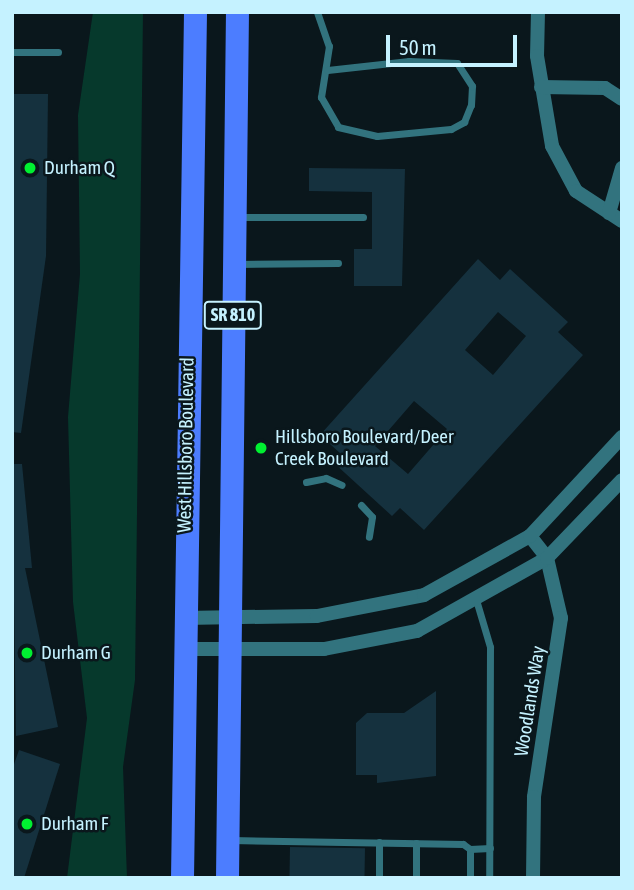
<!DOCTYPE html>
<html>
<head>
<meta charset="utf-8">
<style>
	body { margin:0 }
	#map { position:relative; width:634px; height:890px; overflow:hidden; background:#0a171c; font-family:"Asap Condensed",sans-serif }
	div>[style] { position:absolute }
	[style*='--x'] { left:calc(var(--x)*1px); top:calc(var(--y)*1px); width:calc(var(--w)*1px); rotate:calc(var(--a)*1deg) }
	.water>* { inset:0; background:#06392c }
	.building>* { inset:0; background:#15313e; transform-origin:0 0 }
	.service>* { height:7px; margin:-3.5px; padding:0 3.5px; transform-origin:3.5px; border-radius:3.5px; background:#32737e }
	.minor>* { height:14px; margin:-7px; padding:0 7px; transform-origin:7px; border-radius:7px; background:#32737e }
	.primary>* { height:23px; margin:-11.5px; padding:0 11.5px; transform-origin:11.5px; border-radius:11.5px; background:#4c7dff }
	.dots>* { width:19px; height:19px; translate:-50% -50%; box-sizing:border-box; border:4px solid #0a171c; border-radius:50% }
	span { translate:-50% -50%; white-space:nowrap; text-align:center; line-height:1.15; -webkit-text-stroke:5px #0a171c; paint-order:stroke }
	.shield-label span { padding:2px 5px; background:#0a171c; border:2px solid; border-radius:5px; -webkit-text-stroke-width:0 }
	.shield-label { font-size:18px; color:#c5f2ff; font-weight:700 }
	.poi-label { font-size:19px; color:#c5f2ff }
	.left { translate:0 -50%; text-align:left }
	.street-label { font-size:19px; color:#c5f2ff }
	.frame { position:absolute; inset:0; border:14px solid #c5f2ff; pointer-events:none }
	.scale { position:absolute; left:386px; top:35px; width:131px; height:32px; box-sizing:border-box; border:4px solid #c5f2ff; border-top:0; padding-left:9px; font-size:21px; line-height:24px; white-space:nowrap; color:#c5f2ff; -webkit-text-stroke:5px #0a171c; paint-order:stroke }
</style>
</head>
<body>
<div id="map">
	<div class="water">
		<i style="clip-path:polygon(93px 12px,143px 12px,135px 680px,123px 767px,127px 878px,67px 878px,87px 718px,73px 602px,68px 417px,80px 274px,78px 115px)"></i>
	</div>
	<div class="building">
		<i style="clip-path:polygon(12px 94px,48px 94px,46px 256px,21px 433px,12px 432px)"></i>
		<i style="clip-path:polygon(309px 168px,405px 169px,402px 286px,354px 286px,354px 249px,372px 249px,372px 192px,309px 191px)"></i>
		<i style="clip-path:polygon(evenodd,478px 259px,500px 280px,510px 269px,568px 322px,558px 332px,583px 355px,424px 530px,400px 508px,392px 516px,334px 463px,341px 454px,320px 435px,478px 259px,498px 312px,526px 336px,493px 375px,465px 350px,498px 312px,478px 259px,414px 401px,447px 429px,408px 474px,375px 446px,414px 401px)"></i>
		<i style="clip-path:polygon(12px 464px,22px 464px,32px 568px,25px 568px,58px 727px,16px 736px)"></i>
		<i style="clip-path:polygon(436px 691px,436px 776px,377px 783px,377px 775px,356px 775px,356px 723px,367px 713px,404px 713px)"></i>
		<i style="clip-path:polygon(19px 750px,60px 764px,24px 878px,12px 878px,12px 770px)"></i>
		<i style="left:290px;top:847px;width:75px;height:32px;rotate:1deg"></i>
	</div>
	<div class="service">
		<i style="--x:317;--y:12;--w:36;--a:71"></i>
		<i style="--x:329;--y:46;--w:52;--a:98.9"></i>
		<i style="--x:321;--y:97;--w:34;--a:60"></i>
		<i style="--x:338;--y:127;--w:40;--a:13"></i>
		<i style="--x:377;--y:136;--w:74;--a:-5.4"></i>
		<i style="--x:451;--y:129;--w:15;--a:-28"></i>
		<i style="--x:464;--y:122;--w:18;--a:-68"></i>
		<i style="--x:471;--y:105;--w:19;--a:-87"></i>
		<i style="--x:472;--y:86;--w:27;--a:-123"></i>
		<i style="--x:457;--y:63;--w:48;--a:-177.6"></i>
		<i style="--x:409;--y:61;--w:82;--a:173.7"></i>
		<i style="--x:12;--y:52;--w:46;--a:0"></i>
		<i style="--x:238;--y:217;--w:125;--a:0"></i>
		<i style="--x:237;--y:264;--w:101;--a:-0.6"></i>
		<i style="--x:306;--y:482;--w:20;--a:-11"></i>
		<i style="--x:326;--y:478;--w:17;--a:24"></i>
		<i style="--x:361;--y:505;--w:16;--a:47"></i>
		<i style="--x:372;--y:517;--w:20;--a:99"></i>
		<i style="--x:477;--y:603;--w:46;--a:73.5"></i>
		<i style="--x:490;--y:647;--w:231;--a:90.2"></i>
		<i style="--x:231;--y:840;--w:232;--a:1"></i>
		<i style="--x:463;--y:844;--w:9;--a:36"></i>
		<i style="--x:379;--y:878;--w:36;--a:-90"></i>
		<i style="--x:416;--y:878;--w:35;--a:-90"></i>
		<i style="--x:470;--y:878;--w:29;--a:-90"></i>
		<i style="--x:470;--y:849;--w:20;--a:-3"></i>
	</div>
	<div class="minor">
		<i style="--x:538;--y:12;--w:44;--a:91.3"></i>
		<i style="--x:537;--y:56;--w:91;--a:80.5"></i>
		<i style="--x:552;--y:146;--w:51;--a:61.9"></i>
		<i style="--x:576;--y:191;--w:55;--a:33.1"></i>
		<i style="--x:541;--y:87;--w:64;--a:0.9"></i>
		<i style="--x:605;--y:88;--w:20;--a:33"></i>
		<i style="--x:609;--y:213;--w:47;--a:-73.9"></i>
		<i style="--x:530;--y:536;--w:28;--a:52"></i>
		<i style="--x:547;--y:558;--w:62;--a:76.9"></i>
		<i style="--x:561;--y:618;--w:181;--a:98.6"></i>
		<i style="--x:534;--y:797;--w:81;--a:90.7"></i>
		<i style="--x:184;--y:618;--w:133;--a:-0.9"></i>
		<i style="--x:317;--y:616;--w:109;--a:-11.1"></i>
		<i style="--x:424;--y:595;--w:121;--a:-29.1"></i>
		<i style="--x:530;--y:536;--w:135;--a:-47.1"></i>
		<i style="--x:184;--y:649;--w:140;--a:0"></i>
		<i style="--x:324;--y:649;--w:95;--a:-11"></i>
		<i style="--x:417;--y:631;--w:149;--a:-29.3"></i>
		<i style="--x:547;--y:558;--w:108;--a:-46.1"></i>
	</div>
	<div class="primary">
		<i style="--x:182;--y:878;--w:866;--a:-89.14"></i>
		<i style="--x:227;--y:878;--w:866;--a:-89.34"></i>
	</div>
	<div class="dots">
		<i style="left:30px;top:168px;background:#00f031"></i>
		<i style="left:261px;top:448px;background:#00f031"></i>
		<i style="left:27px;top:653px;background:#00f031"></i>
		<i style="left:27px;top:824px;background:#00f031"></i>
	</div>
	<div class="shield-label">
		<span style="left:233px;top:315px">SR 810</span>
	</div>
	<div class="poi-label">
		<span class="left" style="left:44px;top:168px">Durham Q</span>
		<span class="left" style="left:275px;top:448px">Hillsboro Boulevard/Deer<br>Creek Boulevard</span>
		<span class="left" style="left:41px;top:653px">Durham G</span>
		<span class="left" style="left:41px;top:824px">Durham F</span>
	</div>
	<div class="street-label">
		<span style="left:186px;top:445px;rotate:-89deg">West Hillsboro Boulevard</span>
		<span style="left:530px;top:701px;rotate:-81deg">Woodlands Way</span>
	</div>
	<div class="frame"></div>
	<div class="scale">50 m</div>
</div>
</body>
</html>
